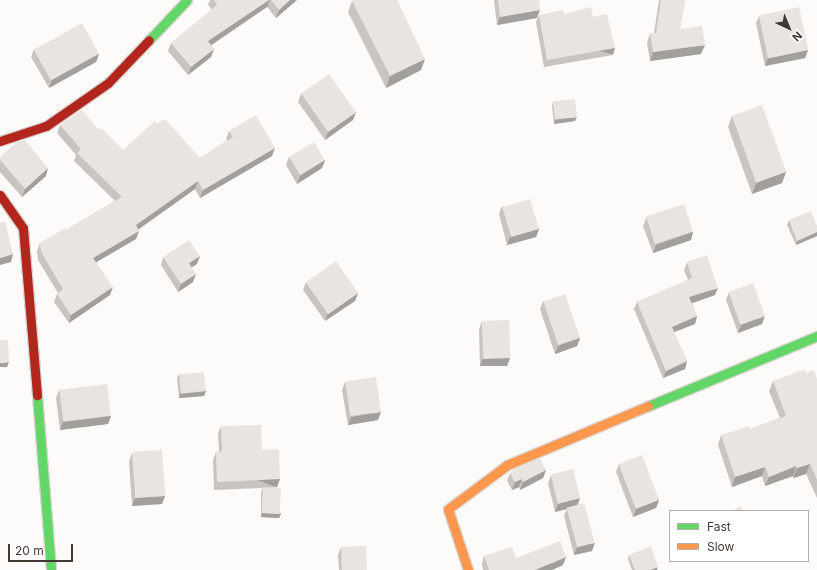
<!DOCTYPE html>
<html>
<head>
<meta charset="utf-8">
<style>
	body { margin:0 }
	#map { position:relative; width:817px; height:570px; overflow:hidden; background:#fdfbf9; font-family:Inter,sans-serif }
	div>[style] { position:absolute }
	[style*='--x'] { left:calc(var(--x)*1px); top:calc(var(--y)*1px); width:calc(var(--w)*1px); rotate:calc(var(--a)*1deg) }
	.roads { filter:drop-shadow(1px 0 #dad4d1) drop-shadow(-1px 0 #dad4d1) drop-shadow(0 1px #dad4d1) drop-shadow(0 -1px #dad4d1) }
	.fast>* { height:9px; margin:-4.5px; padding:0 4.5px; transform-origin:4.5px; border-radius:4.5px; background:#63d668 }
	.slow>* { height:9px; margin:-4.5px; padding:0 4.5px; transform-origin:4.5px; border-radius:4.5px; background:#ff974d }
	.jam>* { height:9px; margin:-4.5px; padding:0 4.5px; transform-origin:4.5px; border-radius:4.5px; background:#b3261e }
	.wall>* { inset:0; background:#c8c4c0 }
	.shaded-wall>* { inset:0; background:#a2a09c; transform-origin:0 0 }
	.building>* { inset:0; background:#e8e4df; transform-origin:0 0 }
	span { translate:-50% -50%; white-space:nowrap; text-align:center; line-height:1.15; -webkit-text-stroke:3.5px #fff; paint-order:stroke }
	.legend { position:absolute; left:669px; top:510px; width:140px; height:52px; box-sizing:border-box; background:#fff; border:1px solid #b3afae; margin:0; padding:5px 7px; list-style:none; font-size:12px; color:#423834 }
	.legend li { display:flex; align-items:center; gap:8px; height:20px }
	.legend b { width:20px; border:1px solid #b3afae }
	.north { position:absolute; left:769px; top:8px; width:40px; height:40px; -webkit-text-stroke:3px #fff; paint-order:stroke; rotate:136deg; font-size:11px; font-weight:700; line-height:16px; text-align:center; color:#423834 }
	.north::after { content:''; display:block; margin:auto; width:14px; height:18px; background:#423834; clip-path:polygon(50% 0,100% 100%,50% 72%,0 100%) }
	.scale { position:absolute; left:8px; top:544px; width:65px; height:18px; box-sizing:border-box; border:2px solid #423834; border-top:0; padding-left:5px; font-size:12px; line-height:14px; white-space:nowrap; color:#423834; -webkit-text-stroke:3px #fff; paint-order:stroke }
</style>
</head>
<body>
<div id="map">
	<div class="roads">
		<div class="fast">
			<i style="--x:149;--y:40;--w:55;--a:-46.5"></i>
			<i style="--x:37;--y:395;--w:176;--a:85.4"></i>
			<i style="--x:648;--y:406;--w:183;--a:-22.5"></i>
		</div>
		<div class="slow">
			<i style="--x:468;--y:570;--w:64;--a:-108.2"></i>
			<i style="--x:448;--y:509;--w:74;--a:-36.7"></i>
			<i style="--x:507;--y:465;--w:153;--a:-22.7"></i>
		</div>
		<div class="jam">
			<i style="--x:0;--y:141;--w:48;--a:-18.1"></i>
			<i style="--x:46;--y:126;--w:75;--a:-34.7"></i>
			<i style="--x:108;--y:83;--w:59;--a:-46.4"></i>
			<i style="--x:0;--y:195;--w:40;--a:55.1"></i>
			<i style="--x:23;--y:228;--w:168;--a:85.2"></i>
		</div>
	</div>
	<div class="wall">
		<i style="clip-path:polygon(210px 0,297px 0,276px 18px,267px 7px,212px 45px,211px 57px,188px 75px,168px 51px,171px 43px,212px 10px,208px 5px)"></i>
		<i style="clip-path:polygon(494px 0,539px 0,537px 18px,497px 25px)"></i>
		<i style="clip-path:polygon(659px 0,685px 0,680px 29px,701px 54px,650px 61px,647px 43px,650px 33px,654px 33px)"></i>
		<i style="clip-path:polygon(352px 1px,421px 70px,386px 88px,348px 12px)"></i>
		<i style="clip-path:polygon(564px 14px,593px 17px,613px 55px,544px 67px,536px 22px,539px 15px)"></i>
		<i style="clip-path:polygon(759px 16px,808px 50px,805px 58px,765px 66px,756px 23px)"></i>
		<i style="clip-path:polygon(34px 49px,99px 54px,96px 62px,49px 88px,31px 57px)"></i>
		<i style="clip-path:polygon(301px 94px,356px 112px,353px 120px,325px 140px,298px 102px)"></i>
		<i style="clip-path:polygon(553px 102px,575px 121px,554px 124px,552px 106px)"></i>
		<i style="clip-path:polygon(732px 116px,786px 172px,782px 183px,752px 194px,728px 127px)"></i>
		<i style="clip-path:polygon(157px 124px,200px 158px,227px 141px,226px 139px,229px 131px,272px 156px,200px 198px,195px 189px,138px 230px,136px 239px,96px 262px,110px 295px,69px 323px,54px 302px,57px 294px,58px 293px,38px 260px,37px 251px,40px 243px,66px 230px,115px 201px,74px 161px,76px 155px,57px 133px,60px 125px,99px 130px,123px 150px)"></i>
		<i style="clip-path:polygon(0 157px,46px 176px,22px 197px,0 172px)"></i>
		<i style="clip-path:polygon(289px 157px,325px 160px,322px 168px,297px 184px,286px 165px)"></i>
		<i style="clip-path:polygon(502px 206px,539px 229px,536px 237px,507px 245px,499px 214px)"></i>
		<i style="clip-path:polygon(646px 218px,693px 232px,691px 240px,653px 253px,643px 226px)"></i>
		<i style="clip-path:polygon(789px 220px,817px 226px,817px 236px,796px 245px,787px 225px)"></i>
		<i style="clip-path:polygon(163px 257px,197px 264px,192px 267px,193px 282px,178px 292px,161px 265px)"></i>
		<i style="clip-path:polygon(687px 262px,715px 295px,692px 303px,697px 316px,695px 324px,674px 332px,687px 361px,685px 369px,663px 378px,634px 309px,637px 302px,688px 280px,684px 270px)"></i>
		<i style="clip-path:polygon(306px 282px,358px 293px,355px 301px,325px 321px,303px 290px)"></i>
		<i style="clip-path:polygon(729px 292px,762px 324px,738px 333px,726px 300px)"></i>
		<i style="clip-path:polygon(543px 301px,580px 338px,577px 346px,555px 354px,540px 309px)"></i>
		<i style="clip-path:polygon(482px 321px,510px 358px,507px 366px,480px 366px,479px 329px)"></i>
		<i style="clip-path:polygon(806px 373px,817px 379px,817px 498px,806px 474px,793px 478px,793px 476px,765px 486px,762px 476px,732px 487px,718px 445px,721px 435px,750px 429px,780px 418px,769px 391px,773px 381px)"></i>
		<i style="clip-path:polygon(179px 374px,206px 391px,204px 396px,179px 398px,177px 378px)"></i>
		<i style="clip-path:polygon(345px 382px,378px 420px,348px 425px,342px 390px)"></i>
		<i style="clip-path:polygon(59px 390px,111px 416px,108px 424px,60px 430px,56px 398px)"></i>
		<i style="clip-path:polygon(221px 426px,262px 450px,280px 479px,277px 487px,270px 488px,281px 514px,279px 518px,261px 517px,261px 492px,263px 488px,214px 490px,213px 460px,216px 452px,219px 451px,218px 434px)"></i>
		<i style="clip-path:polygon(132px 453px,165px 496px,162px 504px,132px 506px,129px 461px)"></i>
		<i style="clip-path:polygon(619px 464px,659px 500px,656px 508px,633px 517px,616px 472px)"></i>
		<i style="clip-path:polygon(546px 470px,543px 478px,520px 490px,519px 487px,512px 490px,507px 481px,510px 473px)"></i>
		<i style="clip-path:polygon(551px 475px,580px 498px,578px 505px,592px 551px,574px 555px,564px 516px,567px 509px,555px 512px,548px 483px)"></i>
		<i style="clip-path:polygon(341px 547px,367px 570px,339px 570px,338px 555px)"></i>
		<i style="clip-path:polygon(629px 555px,657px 570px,632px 570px,628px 559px)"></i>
		<i style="clip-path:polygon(484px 556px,516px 558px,563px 565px,552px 570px,483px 570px,482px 564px)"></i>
	</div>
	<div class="shaded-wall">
		<i style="clip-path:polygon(269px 0,270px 0,267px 7px,205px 49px,208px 41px)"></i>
		<i style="clip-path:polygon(290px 0,297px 0,276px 18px,279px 10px)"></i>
		<i style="clip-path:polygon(540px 10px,537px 18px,497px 25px,500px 17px)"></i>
		<i style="clip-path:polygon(705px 45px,701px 54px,650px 61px,653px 52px)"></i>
		<i style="left:615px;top:48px;width:7px;height:69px;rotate:106deg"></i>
		<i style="clip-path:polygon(214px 49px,211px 57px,188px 75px,191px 67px)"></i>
		<i style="clip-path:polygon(808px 50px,805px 58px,765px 66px,768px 58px)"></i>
		<i style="clip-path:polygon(99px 54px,96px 62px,49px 88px,52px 80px)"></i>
		<i style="clip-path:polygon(425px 59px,421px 70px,386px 88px,390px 76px)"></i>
		<i style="clip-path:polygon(356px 112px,353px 120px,325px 140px,328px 132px)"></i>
		<i style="clip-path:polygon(577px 117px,575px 121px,554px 124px,555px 120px)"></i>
		<i style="clip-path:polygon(275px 148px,272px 156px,200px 198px,203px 190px)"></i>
		<i style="clip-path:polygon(325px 160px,322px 168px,297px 184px,300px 176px)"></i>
		<i style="clip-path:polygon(48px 168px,46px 176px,22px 197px,25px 189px)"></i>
		<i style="clip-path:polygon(786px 172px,782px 183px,752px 194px,756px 183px)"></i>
		<i style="clip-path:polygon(198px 181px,195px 189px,133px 233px,136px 225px)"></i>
		<i style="clip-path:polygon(539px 229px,536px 237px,507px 245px,510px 237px)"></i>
		<i style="clip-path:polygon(139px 231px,136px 239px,90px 266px,93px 258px)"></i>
		<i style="clip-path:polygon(693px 232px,691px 240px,653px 253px,656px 245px)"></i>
		<i style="clip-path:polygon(817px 232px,817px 236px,796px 245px,797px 241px)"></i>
		<i style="clip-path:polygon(13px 254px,11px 262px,0 265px,0 258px)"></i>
		<i style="clip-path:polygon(200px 256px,197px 264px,186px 271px,189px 263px)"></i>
		<i style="clip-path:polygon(196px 274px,193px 282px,178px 292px,181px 284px)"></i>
		<i style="clip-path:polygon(113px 287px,110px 295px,69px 323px,71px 315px)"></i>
		<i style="clip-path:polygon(718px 288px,715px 295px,687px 305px,689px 297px)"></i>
		<i style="clip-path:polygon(358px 293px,355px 301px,325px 321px,328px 313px)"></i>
		<i style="clip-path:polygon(697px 316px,695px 324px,669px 334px,672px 327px)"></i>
		<i style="clip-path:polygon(765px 316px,762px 324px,738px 333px,741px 325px)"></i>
		<i style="clip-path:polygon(580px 338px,577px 346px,555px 354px,558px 346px)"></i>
		<i style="clip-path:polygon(483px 358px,510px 358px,507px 366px,480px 366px)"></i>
		<i style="clip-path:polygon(687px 361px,685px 369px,663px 378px,666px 371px)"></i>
		<i style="clip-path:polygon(9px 362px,7px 367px,0 367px,0 363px)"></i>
		<i style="clip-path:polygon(206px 391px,204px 396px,179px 398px,180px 394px)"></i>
		<i style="clip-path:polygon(381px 412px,378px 420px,348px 425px,351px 417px)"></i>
		<i style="clip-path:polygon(111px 416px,108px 424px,60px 430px,63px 422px)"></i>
		<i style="clip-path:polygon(810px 464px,806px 474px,793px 478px,797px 468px)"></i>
		<i style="clip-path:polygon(796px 466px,793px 476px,765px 486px,769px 477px)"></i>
		<i style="clip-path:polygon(765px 467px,762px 476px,732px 487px,735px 477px)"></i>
		<i style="clip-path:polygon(546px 470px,543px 478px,520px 490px,523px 482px)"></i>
		<i style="left:280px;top:479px;width:9px;height:63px;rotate:111deg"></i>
		<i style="clip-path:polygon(522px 479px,519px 487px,512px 490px,515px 482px)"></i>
		<i style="clip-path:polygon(165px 496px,162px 504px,132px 506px,135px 498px)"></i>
		<i style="clip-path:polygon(580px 498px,577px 506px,555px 512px,558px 504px)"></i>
		<i style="clip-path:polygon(659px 500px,656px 508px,633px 517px,636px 509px)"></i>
		<i style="clip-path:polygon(262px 513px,281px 514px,279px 518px,261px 517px)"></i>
		<i style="clip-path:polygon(595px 543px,592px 551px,574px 555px,577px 547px)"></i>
		<i style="clip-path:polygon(566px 557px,563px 565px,552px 570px,535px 570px)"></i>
		<i style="clip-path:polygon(658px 567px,657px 570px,650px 570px)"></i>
	</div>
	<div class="building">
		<i style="clip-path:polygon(214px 0,269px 0,208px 41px,214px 49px,191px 67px,171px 43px,217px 5px)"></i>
		<i style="clip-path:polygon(271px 0,290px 0,279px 10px)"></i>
		<i style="clip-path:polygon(354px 0,397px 0,425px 59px,390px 76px,352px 1px)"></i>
		<i style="clip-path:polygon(498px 0,539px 0,540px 10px,500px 17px)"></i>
		<i style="clip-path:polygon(661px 0,685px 0,680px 29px,702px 26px,705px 45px,653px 52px,650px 33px,656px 33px)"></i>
		<i style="clip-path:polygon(591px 7px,593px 17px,607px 14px,615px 48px,547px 60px,539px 15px,563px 10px,564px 14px)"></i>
		<i style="left:799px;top:7px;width:44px;height:41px;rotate:78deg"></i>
		<i style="left:82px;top:23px;width:35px;height:55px;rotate:61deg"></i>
		<i style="left:329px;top:74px;width:47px;height:34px;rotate:55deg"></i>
		<i style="left:575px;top:99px;width:18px;height:22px;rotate:84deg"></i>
		<i style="left:762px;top:105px;width:71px;height:32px;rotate:70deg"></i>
		<i style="clip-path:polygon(82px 110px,99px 130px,101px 128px,123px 150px,155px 121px,157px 124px,165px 119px,200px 158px,233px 137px,229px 131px,256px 115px,275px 148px,203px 190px,198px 181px,136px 225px,139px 231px,93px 258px,113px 287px,71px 315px,57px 294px,63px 289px,41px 252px,40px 243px,65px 228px,66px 230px,122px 197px,77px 153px,81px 149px,60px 125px)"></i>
		<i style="clip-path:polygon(24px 139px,48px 168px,25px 189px,0 160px,0 157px,18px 141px)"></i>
		<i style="left:314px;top:142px;width:21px;height:29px;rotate:59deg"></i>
		<i style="left:530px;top:199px;width:31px;height:29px;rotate:73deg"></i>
		<i style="left:684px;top:204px;width:29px;height:40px;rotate:72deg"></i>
		<i style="clip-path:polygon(811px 211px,817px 226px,817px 232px,797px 241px,789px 220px)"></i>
		<i style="clip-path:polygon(5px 221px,13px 254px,0 258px,0 223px)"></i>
		<i style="clip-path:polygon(189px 240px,200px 256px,189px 263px,196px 274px,181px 284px,163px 257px)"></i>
		<i style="clip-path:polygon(707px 255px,718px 288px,689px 297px,697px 316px,672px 327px,687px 361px,666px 371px,637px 302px,692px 278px,687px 262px)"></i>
		<i style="left:336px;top:261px;width:39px;height:37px;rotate:55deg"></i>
		<i style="left:753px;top:283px;width:35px;height:26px;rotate:70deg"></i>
		<i style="left:565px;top:294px;width:46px;height:23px;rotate:71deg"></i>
		<i style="left:509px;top:320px;width:38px;height:27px;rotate:88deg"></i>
		<i style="clip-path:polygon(0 340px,8px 340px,9px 362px,0 363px)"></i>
		<i style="clip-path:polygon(805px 369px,806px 373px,814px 370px,817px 379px,817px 480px,810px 464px,797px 468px,796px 466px,769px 477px,765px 467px,735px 477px,721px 435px,749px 426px,750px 429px,786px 416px,773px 381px)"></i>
		<i style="left:204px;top:372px;width:19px;height:25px;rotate:84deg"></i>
		<i style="left:376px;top:377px;width:35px;height:31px;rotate:82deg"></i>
		<i style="left:107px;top:384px;width:32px;height:48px;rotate:83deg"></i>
		<i style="clip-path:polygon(261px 425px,262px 450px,279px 449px,280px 479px,217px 482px,216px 452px,222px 451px,221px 426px)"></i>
		<i style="left:162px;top:450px;width:46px;height:30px;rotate:86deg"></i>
		<i style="left:642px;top:455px;width:48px;height:25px;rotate:69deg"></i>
		<i style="clip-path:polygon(540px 458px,546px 470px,523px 482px,522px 479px,515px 482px,510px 473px,516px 468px)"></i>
		<i style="left:573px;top:469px;width:30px;height:23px;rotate:76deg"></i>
		<i style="left:263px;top:487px;width:18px;height:26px;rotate:3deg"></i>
		<i style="left:584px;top:503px;width:41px;height:18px;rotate:75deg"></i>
		<i style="clip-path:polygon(741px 506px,743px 511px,732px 511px)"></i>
		<i style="clip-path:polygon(560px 541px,566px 557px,535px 570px,489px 570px,484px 556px,512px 547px,516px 558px)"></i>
		<i style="left:366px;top:546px;width:24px;height:25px;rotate:88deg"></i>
		<i style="clip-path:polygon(651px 546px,658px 567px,650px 570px,635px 570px,629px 555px)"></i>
	</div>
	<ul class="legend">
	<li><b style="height:5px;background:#63d668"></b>Fast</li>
	<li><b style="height:5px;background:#ff974d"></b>Slow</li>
	</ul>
	<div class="north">N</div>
	<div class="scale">20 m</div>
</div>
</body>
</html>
